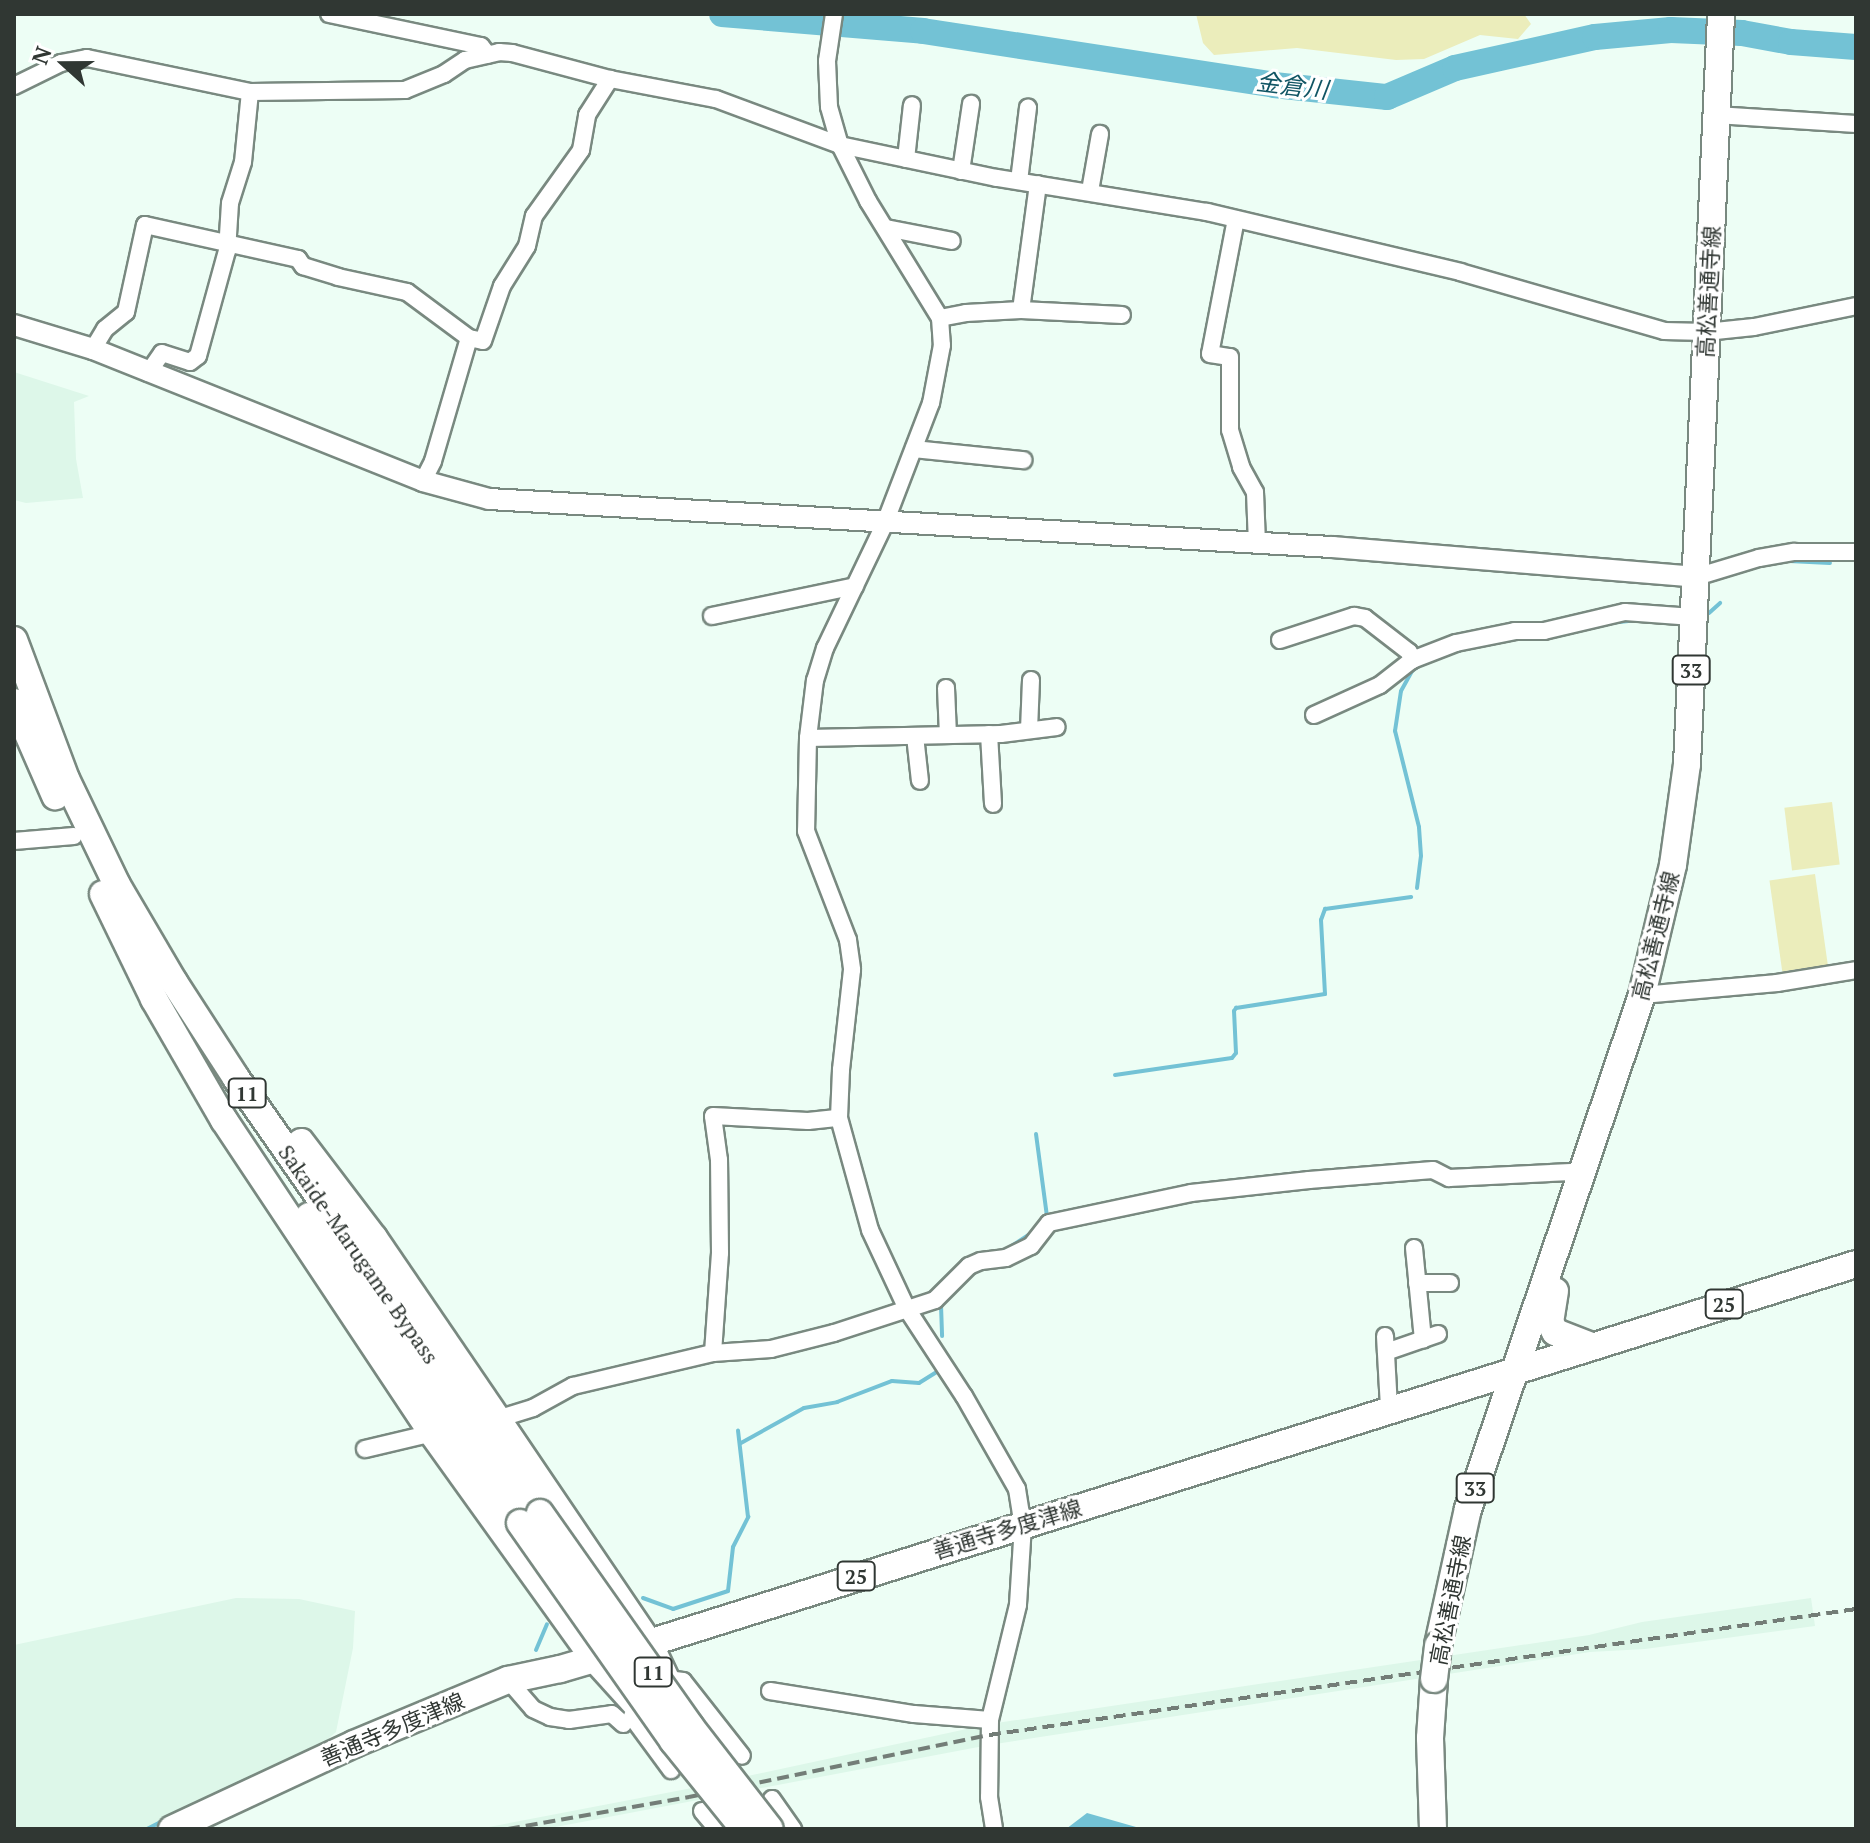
<!DOCTYPE html>
<html>
<head>
<meta charset="utf-8">
<style>
	body { margin:0 }
	#map { position:relative; width:1870px; height:1843px; overflow:hidden; background:#edfef5; font-family:"PT Serif","Noto Sans JP",serif }
	div>[style] { position:absolute }
	[style*='--x'] { left:calc(var(--x)*1px); top:calc(var(--y)*1px); width:calc(var(--w)*1px); rotate:calc(var(--a)*1deg) }
	.built>* { inset:0; background:#ddf7e9 }
	.green>* { inset:0; background:#ebedbb; transform-origin:0 0 }
	.water>* { inset:0; background:#73c2d5 }
	.stream>* { height:4px; margin:-2px; padding:0 2px; transform-origin:2px; border-radius:2px; background:#73c2d5 }
	.river>* { height:26px; margin:-13px; padding:0 13px; transform-origin:13px; border-radius:13px; background:#73c2d5 }
	.roads { filter:drop-shadow(2px 0 #798980) drop-shadow(-2px 0 #798980) drop-shadow(0 2px #798980) drop-shadow(0 -2px #798980) }
	.minor>* { height:16px; margin:-8px; padding:0 8px; transform-origin:8px; border-radius:8px; background:#fff }
	.tertiary>* { height:20px; margin:-10px; padding:0 10px; transform-origin:10px; border-radius:10px; background:#fff }
	.primary>* { height:26px; margin:-13px; padding:0 13px; transform-origin:13px; border-radius:13px; background:#fff }
	.trunk>* { height:26px; margin:-13px; padding:0 13px; transform-origin:13px; border-radius:13px; background:#fff }
	.rail>* { height:4px; margin-top:-2px; transform-origin:0; background:repeating-linear-gradient(90deg,#737d77 0 12px,transparent 0 18px) }
	.bridges { filter:drop-shadow(2px 0 #798980) drop-shadow(-2px 0 #798980) drop-shadow(0 2px #798980) drop-shadow(0 -2px #798980) }
	.primary-bridge>* { height:26px; margin:-13px; padding:0 13px; transform-origin:13px; border-radius:13px; background:#fff }
	.trunk-bridge>* { height:26px; margin:-13px; padding:0 13px; transform-origin:13px; border-radius:13px; background:#fff }
	span { translate:-50% -50%; white-space:nowrap; text-align:center; line-height:1.15; -webkit-text-stroke:6px #fff; paint-order:stroke }
	.shield-label span { padding:2px 6px; background:#fff; border:2px solid; border-radius:6px; -webkit-text-stroke-width:0 }
	.shield-label { font-size:20px; color:#303733; font-weight:700 }
	.street-label { font-size:22px; color:#303733 }
	.water-label { font-size:24px; color:#115564; font-style:italic }
	.frame { position:absolute; inset:0; border:16px solid #303733; pointer-events:none }
	.north { position:absolute; left:24px; top:24px; width:80px; height:80px; -webkit-text-stroke:6px #fff; paint-order:stroke; rotate:291deg; font-size:22px; font-weight:700; line-height:32px; text-align:center; color:#303733 }
	.north::after { content:''; display:block; margin:auto; width:28px; height:36px; background:#303733; clip-path:polygon(50% 0,100% 100%,50% 72%,0 100%) }
</style>
</head>
<body>
<div id="map">
	<div class="built">
		<i style="clip-path:polygon(14px 372px,89px 396px,74px 402px,76px 459px,83px 498px,26px 503px,14px 500px)"></i>
		<i style="clip-path:polygon(236px 1598px,299px 1599px,355px 1611px,353px 1648px,336px 1732px,328px 1739px,332px 1747px,155px 1829px,14px 1829px,14px 1645px)"></i>
		<i style="clip-path:polygon(1811px 1598px,1815px 1626px,1645px 1649px,1590px 1652px,989px 1745px,545px 1829px,478px 1829px,687px 1789px,990px 1724px,1589px 1635px,1642px 1622px)"></i>
	</div>
	<div class="green">
		<i style="clip-path:polygon(1196px 14px,1524px 14px,1531px 24px,1518px 39px,1480px 35px,1424px 59px,1396px 60px,1297px 48px,1214px 55px,1203px 43px)"></i>
		<i style="left:1832px;top:802px;width:63px;height:48px;rotate:83deg"></i>
		<i style="left:1815px;top:874px;width:92px;height:46px;rotate:82deg"></i>
	</div>
	<div class="water">
		<i style="clip-path:polygon(1087px 1813px,1136px 1827px,1137px 1829px,1066px 1829px)"></i>
	</div>
	<div class="stream">
		<i style="--x:1789;--y:561;--w:41;--a:2.8"></i>
		<i style="--x:1709;--y:613;--w:15;--a:-42"></i>
		<i style="--x:1609;--y:623;--w:27;--a:-6"></i>
		<i style="--x:1417;--y:888;--w:32;--a:-83"></i>
		<i style="--x:1421;--y:856;--w:29;--a:-94"></i>
		<i style="--x:1419;--y:827;--w:99;--a:-104"></i>
		<i style="--x:1395;--y:731;--w:40;--a:-81.5"></i>
		<i style="--x:1401;--y:691;--w:23;--a:-61"></i>
		<i style="--x:1412;--y:671;--w:10;--a:-37"></i>
		<i style="--x:1115;--y:1075;--w:118;--a:-8.3"></i>
		<i style="--x:1232;--y:1058;--w:6;--a:-51"></i>
		<i style="--x:1236;--y:1053;--w:42;--a:-92.7"></i>
		<i style="--x:1234;--y:1011;--w:4;--a:-56"></i>
		<i style="--x:1236;--y:1008;--w:90;--a:-8.9"></i>
		<i style="--x:1325;--y:994;--w:74;--a:-93.1"></i>
		<i style="--x:1321;--y:920;--w:12;--a:-70"></i>
		<i style="--x:1325;--y:909;--w:87;--a:-7.9"></i>
		<i style="--x:1036;--y:1134;--w:83;--a:82.4"></i>
		<i style="--x:1010;--y:1247;--w:27;--a:-33"></i>
		<i style="--x:941;--y:1305;--w:31;--a:88"></i>
		<i style="--x:741;--y:1443;--w:72;--a:-29.1"></i>
		<i style="--x:804;--y:1408;--w:34;--a:-10"></i>
		<i style="--x:837;--y:1402;--w:59;--a:-20.9"></i>
		<i style="--x:892;--y:1381;--w:27;--a:4"></i>
		<i style="--x:919;--y:1383;--w:26;--a:-32"></i>
		<i style="--x:643;--y:1598;--w:32;--a:20"></i>
		<i style="--x:673;--y:1609;--w:58;--a:-18.1"></i>
		<i style="--x:728;--y:1591;--w:44;--a:-83.5"></i>
		<i style="--x:733;--y:1547;--w:34;--a:-63"></i>
		<i style="--x:748;--y:1517;--w:87;--a:-96.6"></i>
		<i style="--x:536;--y:1650;--w:28;--a:-67"></i>
		<i style="--x:218;--y:1793;--w:38;--a:-25"></i>
		<i style="--x:147;--y:1829;--w:18;--a:-27"></i>
	</div>
	<div class="river">
		<i style="--x:722;--y:14;--w:202;--a:4.8"></i>
		<i style="--x:923;--y:31;--w:355;--a:8.7"></i>
		<i style="--x:1274;--y:85;--w:114;--a:6.1"></i>
		<i style="--x:1387;--y:97;--w:74;--a:-23.1"></i>
		<i style="--x:1455;--y:68;--w:143;--a:-12.5"></i>
		<i style="--x:1595;--y:37;--w:76;--a:-5.3"></i>
		<i style="--x:1671;--y:30;--w:71;--a:2.4"></i>
		<i style="--x:1742;--y:33;--w:50;--a:10.4"></i>
		<i style="--x:1791;--y:42;--w:65;--a:4.4"></i>
	</div>
	<div class="roads">
		<div class="minor">
			<i style="--x:329;--y:14;--w:155;--a:11.9"></i>
			<i style="--x:481;--y:46;--w:11;--a:52"></i>
			<i style="--x:834;--y:14;--w:48;--a:98.5"></i>
			<i style="--x:827;--y:61;--w:46;--a:87.5"></i>
			<i style="--x:829;--y:107;--w:40;--a:74"></i>
			<i style="--x:840;--y:145;--w:63;--a:63.4"></i>
			<i style="--x:868;--y:201;--w:137;--a:58.4"></i>
			<i style="--x:940;--y:318;--w:27;--a:86"></i>
			<i style="--x:942;--y:345;--w:59;--a:100.7"></i>
			<i style="--x:931;--y:403;--w:129;--a:111"></i>
			<i style="--x:885;--y:523;--w:139;--a:115.6"></i>
			<i style="--x:825;--y:648;--w:34;--a:107"></i>
			<i style="--x:815;--y:680;--w:58;--a:96.9"></i>
			<i style="--x:808;--y:738;--w:93;--a:91.2"></i>
			<i style="--x:806;--y:831;--w:117;--a:68.9"></i>
			<i style="--x:848;--y:940;--w:30;--a:82"></i>
			<i style="--x:852;--y:970;--w:101;--a:96.3"></i>
			<i style="--x:841;--y:1070;--w:48;--a:92.4"></i>
			<i style="--x:839;--y:1118;--w:116;--a:74.5"></i>
			<i style="--x:870;--y:1230;--w:87;--a:64.9"></i>
			<i style="--x:907;--y:1309;--w:104;--a:56.8"></i>
			<i style="--x:964;--y:1396;--w:107;--a:60.3"></i>
			<i style="--x:1017;--y:1489;--w:36;--a:81"></i>
			<i style="--x:1023;--y:1525;--w:80;--a:93.6"></i>
			<i style="--x:1018;--y:1605;--w:118;--a:103.7"></i>
			<i style="--x:990;--y:1720;--w:77;--a:90.7"></i>
			<i style="--x:989;--y:1797;--w:32;--a:81"></i>
			<i style="--x:14;--y:86;--w:52;--a:-26.1"></i>
			<i style="--x:61;--y:63;--w:26;--a:-11"></i>
			<i style="--x:87;--y:58;--w:167;--a:11.8"></i>
			<i style="--x:250;--y:92;--w:155;--a:-0.7"></i>
			<i style="--x:405;--y:90;--w:42;--a:-22.3"></i>
			<i style="--x:444;--y:74;--w:25;--a:-34"></i>
			<i style="--x:465;--y:60;--w:35;--a:-13"></i>
			<i style="--x:499;--y:52;--w:13;--a:4"></i>
			<i style="--x:512;--y:53;--w:101;--a:14.9"></i>
			<i style="--x:610;--y:79;--w:108;--a:10.7"></i>
			<i style="--x:716;--y:99;--w:132;--a:20.4"></i>
			<i style="--x:840;--y:145;--w:160;--a:11.9"></i>
			<i style="--x:997;--y:178;--w:213;--a:9.2"></i>
			<i style="--x:1207;--y:212;--w:260;--a:13.3"></i>
			<i style="--x:1460;--y:272;--w:212;--a:16.1"></i>
			<i style="--x:1664;--y:331;--w:42;--a:1.4"></i>
			<i style="--x:1706;--y:332;--w:48;--a:-5.9"></i>
			<i style="--x:1754;--y:327;--w:104;--a:-11.6"></i>
			<i style="--x:1716;--y:115;--w:140;--a:3.7"></i>
			<i style="--x:906;--y:159;--w:54;--a:-83.7"></i>
			<i style="--x:961;--y:171;--w:68;--a:-81.5"></i>
			<i style="--x:1019;--y:181;--w:74;--a:-83"></i>
			<i style="--x:1090;--y:191;--w:58;--a:-80"></i>
			<i style="--x:1236;--y:219;--w:137;--a:100.9"></i>
			<i style="--x:1210;--y:354;--w:20;--a:9"></i>
			<i style="--x:1230;--y:357;--w:73;--a:90"></i>
			<i style="--x:1230;--y:430;--w:39;--a:73"></i>
			<i style="--x:1241;--y:467;--w:29;--a:61"></i>
			<i style="--x:1255;--y:492;--w:51;--a:87.8"></i>
			<i style="--x:886;--y:228;--w:67;--a:11.1"></i>
			<i style="--x:1021;--y:310;--w:127;--a:-82.3"></i>
			<i style="--x:940;--y:318;--w:26;--a:-11"></i>
			<i style="--x:966;--y:313;--w:55;--a:-3.1"></i>
			<i style="--x:1021;--y:310;--w:101;--a:2.8"></i>
			<i style="--x:93;--y:349;--w:23;--a:-59"></i>
			<i style="--x:105;--y:329;--w:27;--a:-39"></i>
			<i style="--x:126;--y:312;--w:89;--a:-77.7"></i>
			<i style="--x:145;--y:225;--w:157;--a:12.5"></i>
			<i style="--x:298;--y:259;--w:9;--a:54"></i>
			<i style="--x:303;--y:266;--w:37;--a:17"></i>
			<i style="--x:338;--y:277;--w:71;--a:12.3"></i>
			<i style="--x:407;--y:292;--w:77;--a:36.6"></i>
			<i style="--x:469;--y:338;--w:14;--a:12"></i>
			<i style="--x:483;--y:341;--w:58;--a:-70.9"></i>
			<i style="--x:502;--y:286;--w:47;--a:-58"></i>
			<i style="--x:527;--y:246;--w:31;--a:-77"></i>
			<i style="--x:534;--y:216;--w:81;--a:-54.5"></i>
			<i style="--x:581;--y:150;--w:36;--a:-80"></i>
			<i style="--x:587;--y:115;--w:43;--a:-57.4"></i>
			<i style="--x:148;--y:373;--w:24;--a:-55"></i>
			<i style="--x:162;--y:353;--w:29;--a:18"></i>
			<i style="--x:190;--y:362;--w:10;--a:-37"></i>
			<i style="--x:198;--y:356;--w:109;--a:-74.6"></i>
			<i style="--x:227;--y:251;--w:48;--a:-86.4"></i>
			<i style="--x:230;--y:203;--w:43;--a:-72.4"></i>
			<i style="--x:243;--y:162;--w:70;--a:-84.3"></i>
			<i style="--x:914;--y:449;--w:110;--a:5.8"></i>
			<i style="--x:423;--y:481;--w:22;--a:-63"></i>
			<i style="--x:433;--y:461;--w:128;--a:-73.7"></i>
			<i style="--x:1696;--y:577;--w:66;--a:-16.8"></i>
			<i style="--x:1759;--y:558;--w:36;--a:-10"></i>
			<i style="--x:1794;--y:552;--w:62;--a:0"></i>
			<i style="--x:712;--y:616;--w:146;--a:-11.8"></i>
			<i style="--x:1280;--y:640;--w:78;--a:-18"></i>
			<i style="--x:1354;--y:616;--w:11;--a:10"></i>
			<i style="--x:1365;--y:618;--w:56;--a:37.7"></i>
			<i style="--x:1409;--y:652;--w:9;--a:69"></i>
			<i style="--x:946;--y:688;--w:47;--a:87.6"></i>
			<i style="--x:1314;--y:715;--w:72;--a:-24.4"></i>
			<i style="--x:1380;--y:685;--w:41;--a:-38"></i>
			<i style="--x:1412;--y:660;--w:47;--a:-21.1"></i>
			<i style="--x:1456;--y:643;--w:60;--a:-11.5"></i>
			<i style="--x:1515;--y:631;--w:29;--a:0"></i>
			<i style="--x:1544;--y:631;--w:83;--a:-13.2"></i>
			<i style="--x:1625;--y:612;--w:68;--a:4.2"></i>
			<i style="--x:1029;--y:730;--w:50;--a:-87.7"></i>
			<i style="--x:989;--y:734;--w:70;--a:86.7"></i>
			<i style="--x:915;--y:736;--w:45;--a:83.7"></i>
			<i style="--x:808;--y:738;--w:193;--a:-1.2"></i>
			<i style="--x:1001;--y:734;--w:56;--a:-7.1"></i>
			<i style="--x:14;--y:841;--w:60;--a:-4.8"></i>
			<i style="--x:1642;--y:995;--w:136;--a:-5.1"></i>
			<i style="--x:1777;--y:983;--w:80;--a:-9.3"></i>
			<i style="--x:1414;--y:1248;--w:92;--a:84.4"></i>
			<i style="--x:1417;--y:1283;--w:33;--a:0"></i>
			<i style="--x:1385;--y:1336;--w:72;--a:86.8"></i>
			<i style="--x:1386;--y:1352;--w:55;--a:-19.1"></i>
			<i style="--x:713;--y:1353;--w:100;--a:-86"></i>
			<i style="--x:720;--y:1253;--w:93;--a:-90.6"></i>
			<i style="--x:719;--y:1160;--w:44;--a:-97.8"></i>
			<i style="--x:713;--y:1116;--w:95;--a:3"></i>
			<i style="--x:808;--y:1121;--w:31;--a:-6"></i>
			<i style="--x:491;--y:1421;--w:44;--a:-17.2"></i>
			<i style="--x:533;--y:1408;--w:46;--a:-28.8"></i>
			<i style="--x:573;--y:1386;--w:144;--a:-13.3"></i>
			<i style="--x:713;--y:1353;--w:58;--a:-3.9"></i>
			<i style="--x:771;--y:1349;--w:65;--a:-14.3"></i>
			<i style="--x:834;--y:1333;--w:106;--a:-18.1"></i>
			<i style="--x:935;--y:1300;--w:48;--a:-45"></i>
			<i style="--x:969;--y:1266;--w:13;--a:-23"></i>
			<i style="--x:981;--y:1261;--w:25;--a:-7"></i>
			<i style="--x:1006;--y:1258;--w:28;--a:-26"></i>
			<i style="--x:1031;--y:1246;--w:29;--a:-52"></i>
			<i style="--x:1049;--y:1223;--w:145;--a:-11.9"></i>
			<i style="--x:1191;--y:1193;--w:119;--a:-6.3"></i>
			<i style="--x:1309;--y:1180;--w:124;--a:-4.6"></i>
			<i style="--x:1433;--y:1170;--w:18;--a:27"></i>
			<i style="--x:1449;--y:1178;--w:122;--a:-2.8"></i>
			<i style="--x:365;--y:1449;--w:74;--a:-13.3"></i>
			<i style="--x:508;--y:1680;--w:38;--a:49"></i>
			<i style="--x:533;--y:1709;--w:19;--a:25"></i>
			<i style="--x:550;--y:1717;--w:19;--a:9"></i>
			<i style="--x:569;--y:1720;--w:43;--a:-7.9"></i>
			<i style="--x:612;--y:1714;--w:15;--a:42"></i>
			<i style="--x:661;--y:1684;--w:8;--a:-40"></i>
			<i style="--x:667;--y:1679;--w:16;--a:7"></i>
			<i style="--x:683;--y:1681;--w:95;--a:51.8"></i>
			<i style="--x:770;--y:1691;--w:146;--a:9.1"></i>
			<i style="--x:914;--y:1714;--w:76;--a:4.5"></i>
			<i style="--x:637;--y:1704;--w:14;--a:111"></i>
			<i style="--x:632;--y:1717;--w:66;--a:53.7"></i>
			<i style="--x:772;--y:1799;--w:37;--a:55"></i>
			<i style="--x:702;--y:1811;--w:23;--a:50"></i>
		</div>
		<div class="tertiary">
			<i style="--x:14;--y:325;--w:83;--a:16.9"></i>
			<i style="--x:93;--y:349;--w:355;--a:21.8"></i>
			<i style="--x:423;--y:481;--w:68;--a:15.3"></i>
			<i style="--x:489;--y:499;--w:845;--a:3.26"></i>
			<i style="--x:1333;--y:547;--w:364;--a:4.7"></i>
		</div>
		<div class="primary">
			<i style="--x:1555;--y:1291;--w:31;--a:99"></i>
			<i style="--x:1550;--y:1322;--w:11;--a:63"></i>
			<i style="--x:1555;--y:1332;--w:40;--a:21"></i>
			<i style="--x:1438;--y:1645;--w:139;--a:-77.6"></i>
			<i style="--x:1468;--y:1509;--w:543;--a:-71.3"></i>
			<i style="--x:1642;--y:995;--w:134;--a:-76.6"></i>
			<i style="--x:1673;--y:865;--w:102;--a:-82.1"></i>
			<i style="--x:1687;--y:764;--w:751;--a:-87.4"></i>
			<i style="--x:172;--y:1829;--w:201;--a:-25"></i>
			<i style="--x:354;--y:1744;--w:167;--a:-22.6"></i>
			<i style="--x:508;--y:1680;--w:53;--a:-11.9"></i>
			<i style="--x:560;--y:1669;--w:93;--a:-16.3"></i>
			<i style="--x:649;--y:1643;--w:1265;--a:-17.43"></i>
			<i style="--x:1433;--y:1829;--w:91;--a:-91.9"></i>
			<i style="--x:1430;--y:1738;--w:59;--a:-86.1"></i>
		</div>
		<div class="trunk">
			<i style="--x:14;--y:640;--w:148;--a:69.5"></i>
			<i style="--x:66;--y:779;--w:118;--a:64.3"></i>
			<i style="--x:117;--y:885;--w:113;--a:59.6"></i>
			<i style="--x:174;--y:982;--w:114;--a:57.1"></i>
			<i style="--x:236;--y:1078;--w:531;--a:55.05"></i>
			<i style="--x:14;--y:702;--w:103;--a:66.4"></i>
			<i style="--x:103;--y:894;--w:117;--a:64.1"></i>
			<i style="--x:154;--y:999;--w:140;--a:60"></i>
			<i style="--x:224;--y:1120;--w:376;--a:56.4"></i>
			<i style="--x:432;--y:1433;--w:276;--a:54.3"></i>
			<i style="--x:593;--y:1657;--w:72;--a:47.8"></i>
			<i style="--x:301;--y:1142;--w:121;--a:52.8"></i>
			<i style="--x:374;--y:1238;--w:220;--a:55.7"></i>
			<i style="--x:498;--y:1420;--w:269;--a:55.9"></i>
			<i style="--x:649;--y:1643;--w:42;--a:64.7"></i>
			<i style="--x:309;--y:1216;--w:373;--a:55.5"></i>
		</div>
	</div>
	<div class="rail">
		<i style="--x:508;--y:1829;--w:184;--a:-10"></i>
		<i style="--x:689;--y:1797;--w:306;--a:-11.7"></i>
		<i style="--x:989;--y:1735;--w:876;--a:-8.27"></i>
	</div>
	<div class="bridges">
		<div class="primary-bridge">
			<i style="--x:1434;--y:1679;--w:34;--a:-83"></i>
		</div>
		<div class="trunk-bridge">
			<i style="--x:540;--y:1513;--w:261;--a:54.8"></i>
			<i style="--x:690;--y:1726;--w:130;--a:52.2"></i>
			<i style="--x:520;--y:1523;--w:266;--a:54.9"></i>
			<i style="--x:673;--y:1741;--w:113;--a:51.1"></i>
		</div>
	</div>
	<div class="shield-label">
		<span style="left:1691px;top:670px">33</span>
		<span style="left:247px;top:1093px">11</span>
		<span style="left:1724px;top:1304px">25</span>
		<span style="left:1475px;top:1488px">33</span>
		<span style="left:856px;top:1576px">25</span>
		<span style="left:653px;top:1672px">11</span>
	</div>
	<div class="street-label">
		<span style="left:1708px;top:292px;rotate:-87deg">高松善通寺線</span>
		<span style="left:1655px;top:936px;rotate:-76deg">高松善通寺線</span>
		<span style="left:359px;top:1254px;rotate:55deg">Sakaide-Marugame Bypass</span>
		<span style="left:1007px;top:1529px;rotate:-17deg">善通寺多度津線</span>
		<span style="left:1450px;top:1600px;rotate:-79deg">高松善通寺線</span>
		<span style="left:392px;top:1729px;rotate:-23deg">善通寺多度津線</span>
	</div>
	<div class="water-label">
		<span style="left:1292px;top:86px;rotate:7deg">金倉川</span>
	</div>
	<div class="frame"></div>
	<div class="north">N</div>
</div>
</body>
</html>
